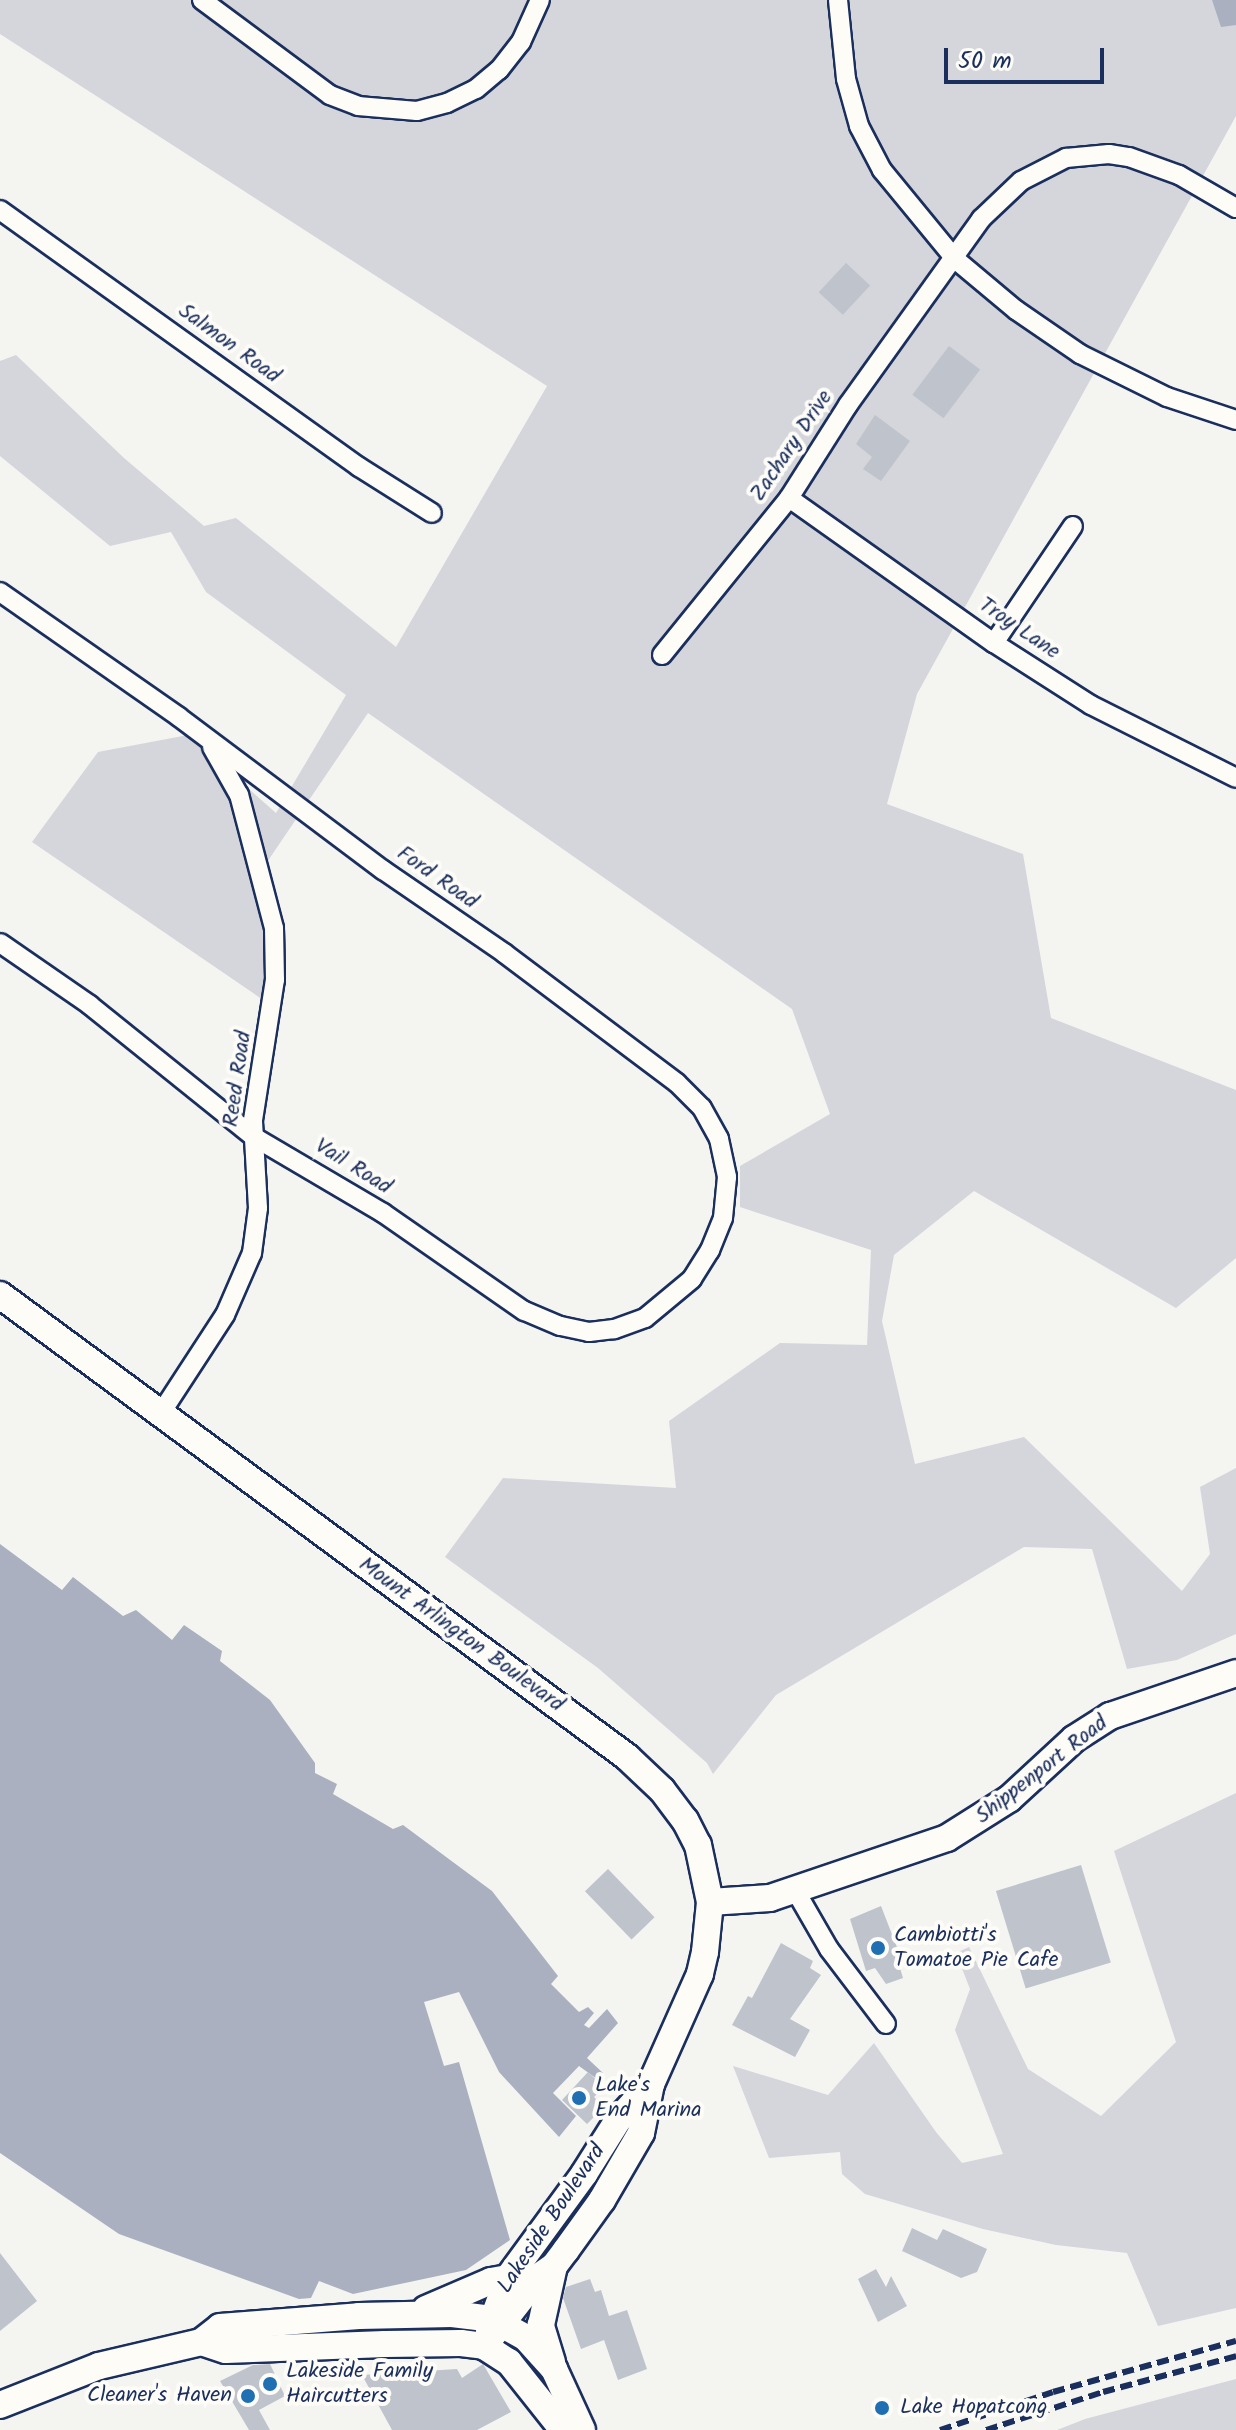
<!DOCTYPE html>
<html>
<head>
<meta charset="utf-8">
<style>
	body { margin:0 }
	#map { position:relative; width:1236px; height:2430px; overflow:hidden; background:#f4f4f1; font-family:Kalam,sans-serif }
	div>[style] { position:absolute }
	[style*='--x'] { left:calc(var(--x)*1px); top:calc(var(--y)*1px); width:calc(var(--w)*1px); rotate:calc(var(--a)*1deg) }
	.green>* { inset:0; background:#d4d6db }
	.water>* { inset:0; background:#aab0bf }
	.building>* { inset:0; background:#bfc3cc; transform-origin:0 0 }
	.roads { filter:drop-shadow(2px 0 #1b2f5e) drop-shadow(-2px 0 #1b2f5e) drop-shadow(0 2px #1b2f5e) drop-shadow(0 -2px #1b2f5e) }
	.street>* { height:18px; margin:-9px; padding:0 9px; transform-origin:9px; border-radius:9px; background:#fdfcf7 }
	.secondary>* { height:26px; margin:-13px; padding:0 13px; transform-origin:13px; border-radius:13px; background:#fdfcf7 }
	.rail>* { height:6px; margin-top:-3px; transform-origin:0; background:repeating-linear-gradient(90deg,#1b2f5e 0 12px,transparent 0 18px) }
	.dots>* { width:22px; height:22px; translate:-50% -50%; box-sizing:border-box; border:4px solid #fdfcf7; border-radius:50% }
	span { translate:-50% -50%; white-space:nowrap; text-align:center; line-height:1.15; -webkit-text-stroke:8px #fdfcf7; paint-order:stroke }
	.street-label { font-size:22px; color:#1b2f5e }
	.poi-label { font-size:22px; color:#1b2f5e }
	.left { translate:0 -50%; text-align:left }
	.right { translate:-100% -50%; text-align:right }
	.scale { position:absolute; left:944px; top:48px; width:160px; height:36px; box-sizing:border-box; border:4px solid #1b2f5e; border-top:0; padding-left:10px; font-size:24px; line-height:28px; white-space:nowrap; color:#1b2f5e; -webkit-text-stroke:6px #fdfcf7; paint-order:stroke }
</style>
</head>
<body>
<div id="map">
	<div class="green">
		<i style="clip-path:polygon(0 0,1236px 0,1236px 116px,917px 694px,887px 804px,1023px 854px,1051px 1018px,1236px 1090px,1236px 1258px,1176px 1308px,974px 1191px,894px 1255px,882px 1321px,915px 1464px,1024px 1437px,1182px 1591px,1210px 1554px,1200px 1487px,1236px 1468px,1236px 1634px,1177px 1660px,1127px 1669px,1092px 1549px,1024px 1547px,776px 1695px,713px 1774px,707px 1763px,598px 1668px,445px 1557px,503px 1478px,676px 1488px,669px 1421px,780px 1343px,867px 1345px,871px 1250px,740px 1207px,740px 1166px,830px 1114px,792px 1009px,368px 713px,261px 871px,272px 1006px,32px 842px,98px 752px,188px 735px,276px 813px,346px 695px,206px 592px,171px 532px,110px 546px,0 456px,0 361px,16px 355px,124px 458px,204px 526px,236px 518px,396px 647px,547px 386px,0 34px)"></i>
		<i style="clip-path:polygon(1236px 1793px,1236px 2308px,1158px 2326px,1127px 2253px,1056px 2245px,983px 2229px,865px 2194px,842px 2174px,840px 2152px,769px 2158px,733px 2066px,828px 2095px,874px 2043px,936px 2132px,962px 2163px,1003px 2154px,955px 2030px,970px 1989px,956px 1953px,969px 1947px,1028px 2069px,1101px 2116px,1176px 2042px,1114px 1851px)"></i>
		<i style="clip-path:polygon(1236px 2379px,1236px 2430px,1057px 2430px,1085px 2419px)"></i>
	</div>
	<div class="water">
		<i style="clip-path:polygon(1212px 0,1236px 0,1236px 25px,1221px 27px)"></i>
		<i style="clip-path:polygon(0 1544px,62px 1590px,73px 1577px,123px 1616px,136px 1610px,172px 1640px,184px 1625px,222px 1651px,220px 1661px,270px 1700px,315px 1763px,315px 1773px,337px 1784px,333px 1794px,393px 1829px,403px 1825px,492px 1891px,558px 1976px,551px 1984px,579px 2012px,588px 2007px,594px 2013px,584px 2025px,589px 2028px,607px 2009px,618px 2023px,587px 2058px,603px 2073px,597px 2079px,579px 2066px,553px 2093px,576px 2116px,559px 2137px,499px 2072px,459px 1992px,424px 2002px,444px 2066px,459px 2062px,510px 2240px,466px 2270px,353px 2294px,319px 2281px,311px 2298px,299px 2299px,119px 2234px,0 2153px)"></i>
	</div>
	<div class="building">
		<i style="left:846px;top:263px;width:33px;height:40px;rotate:43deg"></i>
		<i style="left:949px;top:346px;width:39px;height:61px;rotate:37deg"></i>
		<i style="clip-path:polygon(875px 415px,910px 441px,881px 481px,863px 469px,872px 457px,856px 444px)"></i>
		<i style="left:1081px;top:1865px;width:102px;height:89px;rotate:73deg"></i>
		<i style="left:608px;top:1869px;width:67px;height:32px;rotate:46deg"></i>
		<i style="clip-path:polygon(881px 1906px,900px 1955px,897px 1958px,903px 1978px,886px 1984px,875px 1968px,866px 1971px,850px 1919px)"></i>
		<i style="clip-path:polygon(781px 1943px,813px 1961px,810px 1968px,821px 1975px,790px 2019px,810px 2030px,795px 2057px,732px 2025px,748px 1996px,752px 1998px)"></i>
		<i style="clip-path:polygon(588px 2072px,604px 2087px,594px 2097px,604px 2107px,587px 2124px,562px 2100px)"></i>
		<i style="clip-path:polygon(912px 2228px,937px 2240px,943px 2229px,987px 2249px,977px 2272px,961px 2278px,902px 2251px)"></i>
		<i style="clip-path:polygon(0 2253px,37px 2301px,0 2331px)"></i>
		<i style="clip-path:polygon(876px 2269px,886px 2287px,891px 2276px,907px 2306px,878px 2322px,858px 2279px)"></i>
		<i style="clip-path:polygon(590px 2279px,595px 2292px,601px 2290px,609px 2316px,627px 2310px,647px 2369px,618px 2380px,604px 2340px,581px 2349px,563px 2298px,566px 2287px)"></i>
		<i style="clip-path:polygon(270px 2364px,285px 2396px,259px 2410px,270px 2430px,249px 2430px,220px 2381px,253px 2365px)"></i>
		<i style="clip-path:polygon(483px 2364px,511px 2412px,477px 2430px,392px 2430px,362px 2375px,457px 2369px,462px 2378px)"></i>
	</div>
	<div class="roads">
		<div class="street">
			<i style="--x:202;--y:0;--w:159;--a:36.6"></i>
			<i style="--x:330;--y:95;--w:30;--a:21"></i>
			<i style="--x:358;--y:106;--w:59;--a:4.8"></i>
			<i style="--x:417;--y:111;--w:31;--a:-15"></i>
			<i style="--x:447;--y:103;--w:32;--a:-26"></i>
			<i style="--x:476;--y:89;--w:30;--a:-40"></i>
			<i style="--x:499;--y:70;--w:36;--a:-52"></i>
			<i style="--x:521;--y:42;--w:46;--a:-65.7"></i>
			<i style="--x:838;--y:0;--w:79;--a:84.2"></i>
			<i style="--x:846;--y:79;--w:49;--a:74.5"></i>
			<i style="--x:859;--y:126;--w:50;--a:62.4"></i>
			<i style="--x:882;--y:170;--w:115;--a:50.6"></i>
			<i style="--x:955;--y:259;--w:80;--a:39.9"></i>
			<i style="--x:1016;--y:310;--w:78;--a:34.5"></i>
			<i style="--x:1080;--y:354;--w:97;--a:26.3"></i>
			<i style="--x:1167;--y:397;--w:73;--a:18.4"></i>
			<i style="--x:0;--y:210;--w:442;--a:35.6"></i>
			<i style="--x:359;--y:467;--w:86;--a:32.2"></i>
			<i style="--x:789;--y:498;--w:251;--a:35.3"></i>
			<i style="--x:994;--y:643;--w:115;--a:32.6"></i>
			<i style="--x:1091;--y:705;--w:162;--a:26.7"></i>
			<i style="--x:0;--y:592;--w:218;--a:34.9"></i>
			<i style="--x:179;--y:717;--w:255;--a:36.9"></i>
			<i style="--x:383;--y:870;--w:147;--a:34.4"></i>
			<i style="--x:504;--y:953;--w:216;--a:36.9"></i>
			<i style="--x:677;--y:1083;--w:35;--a:45"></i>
			<i style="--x:702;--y:1108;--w:35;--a:61"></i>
			<i style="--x:719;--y:1139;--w:39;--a:78"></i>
			<i style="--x:727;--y:1177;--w:41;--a:95.6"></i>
			<i style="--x:723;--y:1218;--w:35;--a:112"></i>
			<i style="--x:710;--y:1250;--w:34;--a:122"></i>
			<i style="--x:692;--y:1279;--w:61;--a:140.3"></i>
			<i style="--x:645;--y:1318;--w:33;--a:160"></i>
			<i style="--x:614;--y:1329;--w:25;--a:173"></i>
			<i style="--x:589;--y:1332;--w:30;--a:-168"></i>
			<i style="--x:560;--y:1326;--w:39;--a:-157"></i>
			<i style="--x:524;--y:1311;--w:172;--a:-145.2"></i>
			<i style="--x:383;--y:1213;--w:150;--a:-149.5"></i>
			<i style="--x:254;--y:1137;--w:211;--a:-141.2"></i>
			<i style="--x:90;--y:1005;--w:109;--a:-145.4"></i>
			<i style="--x:994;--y:643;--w:141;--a:-56"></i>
			<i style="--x:662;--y:655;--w:202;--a:-51"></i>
			<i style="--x:789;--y:498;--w:110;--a:-57.6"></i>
			<i style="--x:848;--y:405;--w:229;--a:-54.4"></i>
			<i style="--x:981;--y:219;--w:55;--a:-43.5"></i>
			<i style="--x:1021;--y:181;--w:51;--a:-27.1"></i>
			<i style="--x:1066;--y:158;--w:43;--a:-5.3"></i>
			<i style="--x:1109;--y:154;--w:20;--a:9"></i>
			<i style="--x:1129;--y:157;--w:53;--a:19.8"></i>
			<i style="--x:1179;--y:175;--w:66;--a:30.1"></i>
			<i style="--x:161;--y:1413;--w:117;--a:-56.9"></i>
			<i style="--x:225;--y:1315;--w:68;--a:-66.5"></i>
			<i style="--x:252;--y:1253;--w:45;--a:-82.4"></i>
			<i style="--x:258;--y:1208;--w:88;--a:-93.3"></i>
			<i style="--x:253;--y:1120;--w:142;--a:-81.1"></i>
			<i style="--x:275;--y:980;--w:52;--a:-91.1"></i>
			<i style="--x:274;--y:928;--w:138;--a:-104.7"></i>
			<i style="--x:239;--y:795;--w:55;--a:-119.4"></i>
			<i style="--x:795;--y:1890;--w:68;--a:60"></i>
			<i style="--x:829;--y:1949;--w:94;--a:52.8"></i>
		</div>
		<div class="secondary">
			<i style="--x:0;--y:1295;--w:779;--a:36.38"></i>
			<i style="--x:627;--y:1757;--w:48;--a:43.3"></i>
			<i style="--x:662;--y:1790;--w:38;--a:53"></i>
			<i style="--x:685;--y:1820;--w:28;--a:63"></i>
			<i style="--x:698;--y:1845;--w:58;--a:78.1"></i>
			<i style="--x:710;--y:1902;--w:50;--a:95.7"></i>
			<i style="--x:705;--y:1952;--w:23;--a:103"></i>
			<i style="--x:700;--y:1974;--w:120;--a:114"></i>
			<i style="--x:651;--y:2084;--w:50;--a:101.5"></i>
			<i style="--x:641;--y:2133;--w:78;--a:120.2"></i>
			<i style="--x:602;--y:2200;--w:62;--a:125.8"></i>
			<i style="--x:566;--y:2250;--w:20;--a:127"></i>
			<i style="--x:554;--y:2266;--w:19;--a:145"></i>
			<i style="--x:538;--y:2277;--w:88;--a:128"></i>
			<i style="--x:710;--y:1902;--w:60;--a:-3.8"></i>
			<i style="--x:770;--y:1898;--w:187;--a:-18.7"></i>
			<i style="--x:947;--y:1838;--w:73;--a:-32.2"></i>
			<i style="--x:1009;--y:1799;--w:88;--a:-42.7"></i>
			<i style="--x:1074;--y:1739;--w:43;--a:-32.6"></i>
			<i style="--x:1110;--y:1716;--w:133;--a:-18.8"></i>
			<i style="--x:426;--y:2309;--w:71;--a:-23.3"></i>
			<i style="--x:491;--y:2281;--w:17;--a:-10"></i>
			<i style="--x:489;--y:2330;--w:55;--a:-69.9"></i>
			<i style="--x:508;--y:2278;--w:129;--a:-53.8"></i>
			<i style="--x:584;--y:2174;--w:64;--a:-57.8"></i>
			<i style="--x:618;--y:2120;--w:49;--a:-47.5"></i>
			<i style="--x:201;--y:2342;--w:26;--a:18"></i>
			<i style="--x:226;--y:2350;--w:159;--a:-2.2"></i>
			<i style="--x:385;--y:2344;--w:76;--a:-0.8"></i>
			<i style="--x:461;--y:2343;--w:23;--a:7"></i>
			<i style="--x:484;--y:2346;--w:30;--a:33"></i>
			<i style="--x:509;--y:2362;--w:87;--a:51.5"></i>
			<i style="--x:552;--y:2362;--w:39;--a:-107"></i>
			<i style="--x:541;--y:2325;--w:60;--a:-77.6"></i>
			<i style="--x:0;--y:2405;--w:106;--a:-21.5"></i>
			<i style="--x:99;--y:2366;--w:105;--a:-13.2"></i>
			<i style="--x:201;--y:2342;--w:24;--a:-38"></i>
			<i style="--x:220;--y:2327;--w:139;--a:-4.5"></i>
			<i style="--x:359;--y:2316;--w:93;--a:-1.2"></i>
			<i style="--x:452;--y:2314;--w:40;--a:7.1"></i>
			<i style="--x:492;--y:2319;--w:39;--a:29"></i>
			<i style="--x:526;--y:2338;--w:42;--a:47.9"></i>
			<i style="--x:554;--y:2369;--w:67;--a:65.3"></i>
		</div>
	</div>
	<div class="rail">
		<i style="--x:940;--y:2430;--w:119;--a:-18.6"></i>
		<i style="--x:1053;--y:2392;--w:190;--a:-15.6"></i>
		<i style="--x:986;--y:2430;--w:123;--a:-18"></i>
		<i style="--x:1103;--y:2392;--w:138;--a:-15.1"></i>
	</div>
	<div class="dots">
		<i style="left:878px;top:1948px;background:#1f6fb2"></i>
		<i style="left:579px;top:2098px;background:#1f6fb2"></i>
		<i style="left:270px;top:2384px;background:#1f6fb2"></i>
		<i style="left:248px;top:2396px;background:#1f6fb2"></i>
		<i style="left:882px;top:2408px;background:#1f6fb2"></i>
	</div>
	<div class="street-label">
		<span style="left:229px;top:344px;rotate:36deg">Salmon Road</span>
		<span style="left:792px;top:446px;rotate:-56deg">Zachary Drive</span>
		<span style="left:1019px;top:629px;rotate:34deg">Troy Lane</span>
		<span style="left:437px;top:878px;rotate:35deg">Ford Road</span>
		<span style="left:238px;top:1079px;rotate:-82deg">Reed Road</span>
		<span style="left:353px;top:1167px;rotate:32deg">Vail Road</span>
		<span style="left:461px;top:1635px;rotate:36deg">Mount Arlington Boulevard</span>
		<span style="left:1042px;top:1770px;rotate:-38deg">Shippenport Road</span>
		<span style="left:552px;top:2219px;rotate:-56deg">Lakeside Boulevard</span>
	</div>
	<div class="poi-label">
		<span class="left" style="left:894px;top:1948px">Cambiotti's<br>Tomatoe Pie Cafe</span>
		<span class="left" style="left:595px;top:2098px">Lake's<br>End Marina</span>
		<span class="left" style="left:286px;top:2384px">Lakeside Family<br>Haircutters</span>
		<span class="right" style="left:232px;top:2396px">Cleaner's Haven</span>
		<span class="left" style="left:900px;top:2408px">Lake Hopatcong</span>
	</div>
	<div class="scale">50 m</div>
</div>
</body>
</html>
